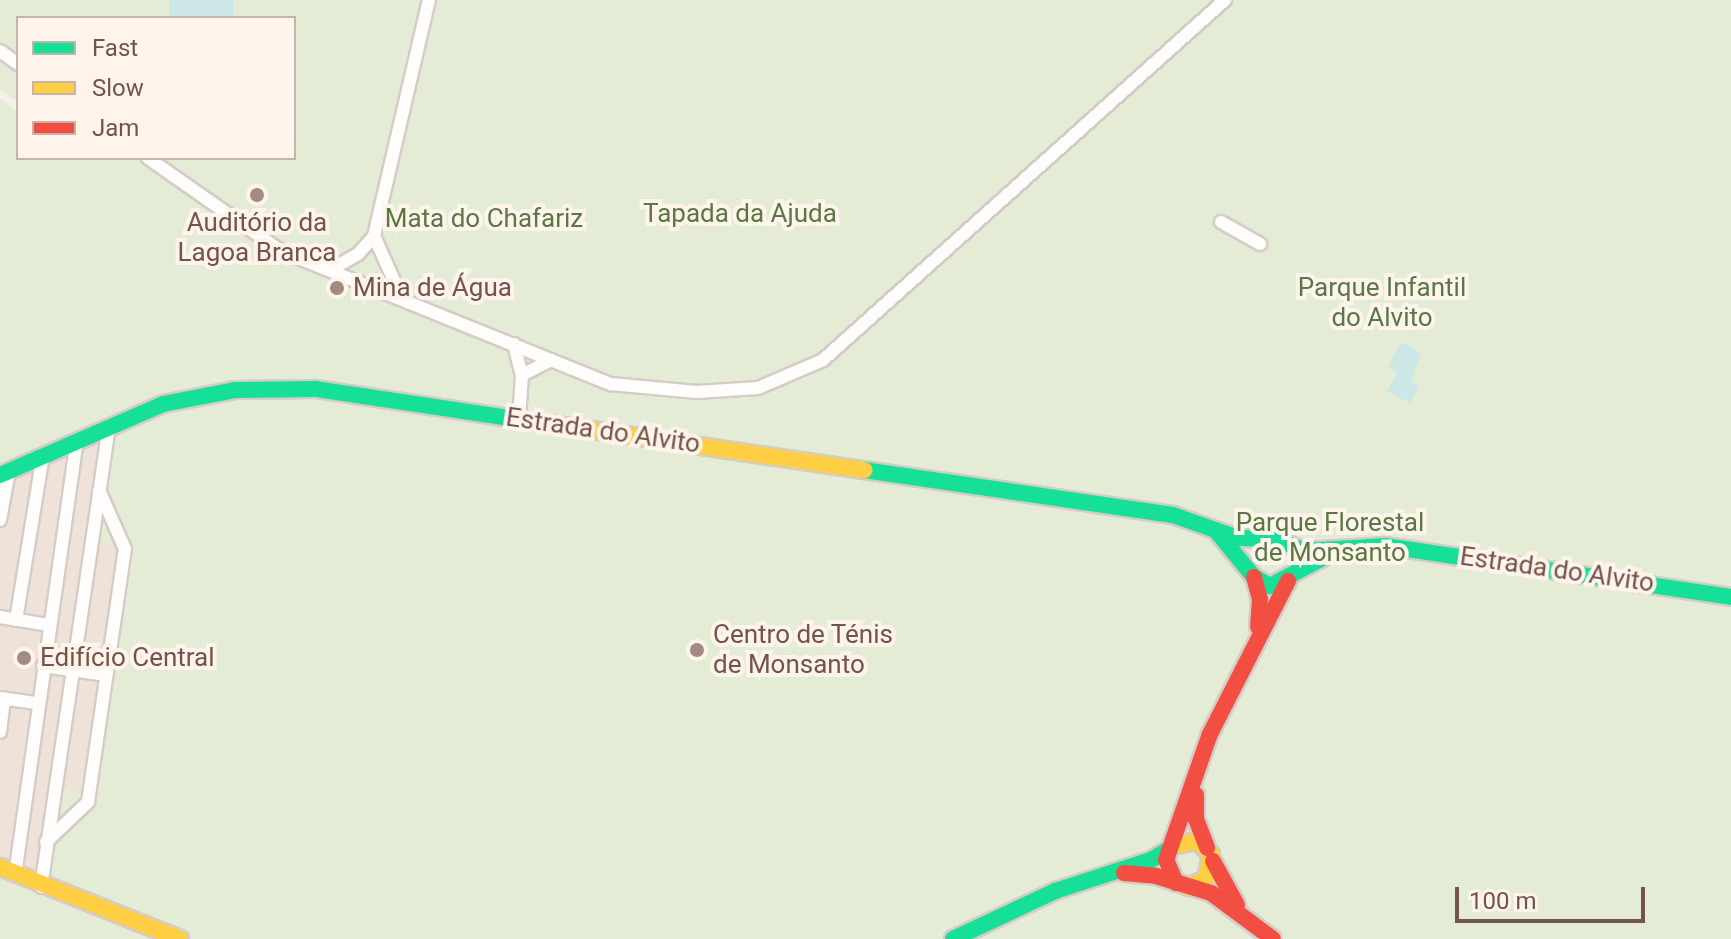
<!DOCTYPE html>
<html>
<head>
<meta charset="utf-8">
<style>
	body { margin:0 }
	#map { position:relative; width:1731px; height:939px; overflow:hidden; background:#f6f0ea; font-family:Roboto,sans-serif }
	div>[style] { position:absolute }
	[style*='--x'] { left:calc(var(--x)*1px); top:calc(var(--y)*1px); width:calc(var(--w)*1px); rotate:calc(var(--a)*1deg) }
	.residential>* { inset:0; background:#efe2d8 }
	.green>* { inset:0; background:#e5ecd5 }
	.water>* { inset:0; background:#cce7e6; transform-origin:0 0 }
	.roads { filter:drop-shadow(2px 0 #d5ccc7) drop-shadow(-2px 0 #d5ccc7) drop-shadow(0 2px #d5ccc7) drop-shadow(0 -2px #d5ccc7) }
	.street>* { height:12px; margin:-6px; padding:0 6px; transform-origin:6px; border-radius:6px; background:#fefdfc }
	.fast>* { height:16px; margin:-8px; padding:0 8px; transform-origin:8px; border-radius:8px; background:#16e098 }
	.slow>* { height:16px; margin:-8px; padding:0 8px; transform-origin:8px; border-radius:8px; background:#ffcf43 }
	.jam>* { height:16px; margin:-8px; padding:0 8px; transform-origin:8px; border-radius:8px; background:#f24e42 }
	.dots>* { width:22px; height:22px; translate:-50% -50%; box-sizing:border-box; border:4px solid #fef4eb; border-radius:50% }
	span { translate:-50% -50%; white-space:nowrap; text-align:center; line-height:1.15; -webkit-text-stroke:8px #fef4eb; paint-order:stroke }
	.park-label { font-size:26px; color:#5a7843 }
	.poi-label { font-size:26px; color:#73544b }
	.left { translate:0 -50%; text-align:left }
	.street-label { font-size:26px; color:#73544b }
	.legend { position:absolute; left:16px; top:16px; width:280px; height:144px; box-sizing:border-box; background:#fef4eb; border:2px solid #c6b4ab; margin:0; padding:10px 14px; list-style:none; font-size:24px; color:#73544b }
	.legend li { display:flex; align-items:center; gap:16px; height:40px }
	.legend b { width:40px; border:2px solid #c6b4ab }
	.scale { position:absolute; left:1455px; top:887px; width:190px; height:36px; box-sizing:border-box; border:4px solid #73544b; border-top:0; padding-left:10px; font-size:24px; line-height:28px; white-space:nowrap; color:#73544b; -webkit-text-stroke:6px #fef4eb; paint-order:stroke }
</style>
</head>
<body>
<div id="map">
	<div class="residential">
		<i style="clip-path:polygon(112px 428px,129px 540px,89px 805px,53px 838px,47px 878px,0 856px,0 479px)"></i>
	</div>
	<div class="green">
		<i style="clip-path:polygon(0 0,1731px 0,1731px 939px,0 939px,0 865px,49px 891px,63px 789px,93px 794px,132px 563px,126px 547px,98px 542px,114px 423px,0 471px,0 98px,18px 112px,18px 158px,294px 158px,294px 18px,18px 18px,18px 102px,0 90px)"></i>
	</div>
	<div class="water">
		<i style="left:169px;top:0;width:64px;height:18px"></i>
		<i style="clip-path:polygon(1401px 342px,1421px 353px,1411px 381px,1419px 386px,1410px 403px,1387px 391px,1397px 372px,1388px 367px)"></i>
	</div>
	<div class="roads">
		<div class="street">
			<i style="--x:0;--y:51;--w:22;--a:36"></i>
			<i style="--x:148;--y:158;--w:162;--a:35"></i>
			<i style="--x:281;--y:251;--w:356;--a:22"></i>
			<i style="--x:611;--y:384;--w:86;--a:5.3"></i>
			<i style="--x:697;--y:392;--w:61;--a:-3.8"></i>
			<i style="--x:758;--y:388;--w:71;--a:-23.3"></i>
			<i style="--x:823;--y:360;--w:540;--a:-41.85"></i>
			<i style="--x:1221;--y:222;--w:45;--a:29.4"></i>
			<i style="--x:374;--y:236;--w:66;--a:65.8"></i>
			<i style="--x:332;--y:269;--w:30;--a:-30"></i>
			<i style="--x:358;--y:254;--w:24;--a:-48"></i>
			<i style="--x:374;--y:236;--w:242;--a:-76.9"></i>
			<i style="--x:514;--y:344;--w:32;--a:76"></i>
			<i style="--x:522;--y:375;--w:44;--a:93.9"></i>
			<i style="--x:522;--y:375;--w:33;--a:-27"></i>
			<i style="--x:0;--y:520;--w:50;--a:-79.6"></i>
			<i style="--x:0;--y:617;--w:50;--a:9.3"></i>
			<i style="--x:16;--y:620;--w:166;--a:-80.7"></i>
			<i style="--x:43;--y:666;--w:64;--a:8.1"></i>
			<i style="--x:0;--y:698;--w:37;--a:8"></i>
			<i style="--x:0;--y:732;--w:34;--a:-83"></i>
			<i style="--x:46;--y:842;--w:58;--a:-43.6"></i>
			<i style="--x:88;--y:802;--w:256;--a:-81.7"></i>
			<i style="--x:125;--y:549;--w:64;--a:-113.8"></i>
			<i style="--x:15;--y:875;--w:439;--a:-81.9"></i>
			<i style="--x:41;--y:887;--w:465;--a:-81.6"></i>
		</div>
		<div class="fast">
			<i style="--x:864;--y:470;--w:312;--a:8.3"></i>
			<i style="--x:1173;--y:515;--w:69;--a:19.5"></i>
			<i style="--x:1238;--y:538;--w:39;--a:1"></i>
			<i style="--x:1277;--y:539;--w:30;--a:24"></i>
			<i style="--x:1304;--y:551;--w:82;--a:-3.5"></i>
			<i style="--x:1386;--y:546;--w:349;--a:8.4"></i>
			<i style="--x:0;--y:475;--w:178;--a:-23.5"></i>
			<i style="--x:163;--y:404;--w:73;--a:-11"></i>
			<i style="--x:235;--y:390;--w:81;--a:-0.7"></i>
			<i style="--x:316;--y:389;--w:224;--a:8.5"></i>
			<i style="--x:1217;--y:532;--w:58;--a:50.6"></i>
			<i style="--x:1254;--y:577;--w:18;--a:29"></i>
			<i style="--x:1270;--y:586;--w:70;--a:-28"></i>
			<i style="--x:953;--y:939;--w:113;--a:-25.2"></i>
			<i style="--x:1055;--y:891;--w:101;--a:-17.9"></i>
			<i style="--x:1151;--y:860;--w:23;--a:-31"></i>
		</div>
		<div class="slow">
			<i style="--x:538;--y:422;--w:330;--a:8.4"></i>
			<i style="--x:1173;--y:846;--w:25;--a:-12"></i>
			<i style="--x:1197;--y:841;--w:19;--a:43"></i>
			<i style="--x:1211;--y:854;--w:25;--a:101"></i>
			<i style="--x:1206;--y:879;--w:20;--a:156"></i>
			<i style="--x:0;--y:867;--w:194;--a:21.8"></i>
		</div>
		<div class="jam">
			<i style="--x:1254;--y:577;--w:23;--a:75"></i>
			<i style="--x:1260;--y:599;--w:28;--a:94"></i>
			<i style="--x:1196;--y:795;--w:24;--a:90"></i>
			<i style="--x:1196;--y:819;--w:31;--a:69"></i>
			<i style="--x:1213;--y:861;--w:50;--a:61.4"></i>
			<i style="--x:1124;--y:873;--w:32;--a:5"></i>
			<i style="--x:1156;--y:876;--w:58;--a:17.2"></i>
			<i style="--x:1211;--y:893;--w:77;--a:36.6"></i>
			<i style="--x:1176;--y:883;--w:25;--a:-113"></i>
			<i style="--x:1166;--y:860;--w:133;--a:-70.8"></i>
			<i style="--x:1210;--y:734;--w:172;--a:-63"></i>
		</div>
	</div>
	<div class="dots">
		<i style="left:257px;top:195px;background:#a18b83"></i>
		<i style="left:337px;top:288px;background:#a18b83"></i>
		<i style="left:697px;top:650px;background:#a18b83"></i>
		<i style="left:24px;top:658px;background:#a18b83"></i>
	</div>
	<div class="park-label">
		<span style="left:740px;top:214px">Tapada da Ajuda</span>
		<span style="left:484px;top:219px">Mata do Chafariz</span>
		<span style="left:1382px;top:303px">Parque Infantil<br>do Alvito</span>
		<span style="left:1330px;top:538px">Parque Florestal<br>de Monsanto</span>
	</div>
	<div class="poi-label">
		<span style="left:257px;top:238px">Auditório da<br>Lagoa Branca</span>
		<span class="left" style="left:353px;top:288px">Mina de Água</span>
		<span class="left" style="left:713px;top:650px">Centro de Ténis<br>de Monsanto</span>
		<span class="left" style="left:40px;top:658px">Edifício Central</span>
	</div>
	<div class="street-label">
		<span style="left:603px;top:431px;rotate:8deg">Estrada do Alvito</span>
		<span style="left:1557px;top:570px;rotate:8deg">Estrada do Alvito</span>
	</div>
	<ul class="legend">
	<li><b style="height:10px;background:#16e098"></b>Fast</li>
	<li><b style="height:10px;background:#ffcf43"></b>Slow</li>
	<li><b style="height:10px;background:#f24e42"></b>Jam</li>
	</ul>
	<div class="scale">100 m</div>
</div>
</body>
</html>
